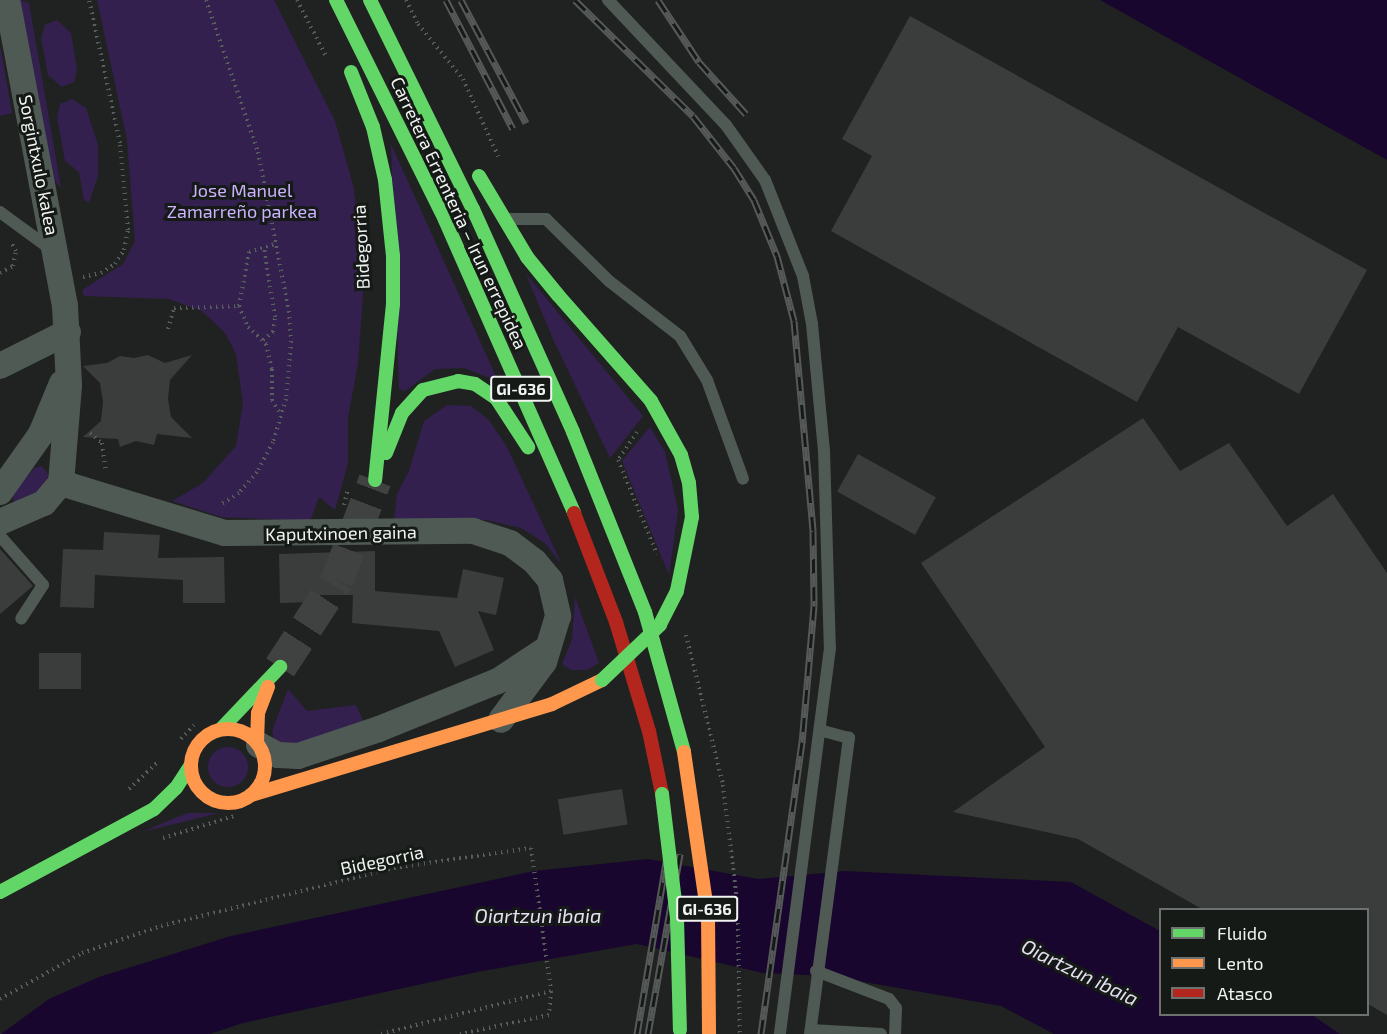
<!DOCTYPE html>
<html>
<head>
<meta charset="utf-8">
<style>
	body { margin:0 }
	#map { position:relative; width:1387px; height:1034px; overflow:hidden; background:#202221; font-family:"Exo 2",sans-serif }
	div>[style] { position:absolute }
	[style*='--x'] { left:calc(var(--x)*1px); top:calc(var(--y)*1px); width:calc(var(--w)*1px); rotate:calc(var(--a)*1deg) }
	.green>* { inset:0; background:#33204f }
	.round { border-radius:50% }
	.water>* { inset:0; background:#18062e }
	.building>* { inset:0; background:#3b3c3c; transform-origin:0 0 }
	.primary-tunnel>* { height:33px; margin-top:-16.5px; transform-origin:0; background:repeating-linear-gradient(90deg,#3f4240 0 33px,transparent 0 49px) }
	.path>* { height:4px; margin-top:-2px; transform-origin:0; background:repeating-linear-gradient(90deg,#585e5b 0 1.5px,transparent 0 6px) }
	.lane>* { height:12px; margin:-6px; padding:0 6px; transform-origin:6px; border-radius:6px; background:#505a54 }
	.street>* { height:26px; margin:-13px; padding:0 13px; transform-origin:13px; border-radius:13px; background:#505a54 }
	.fast>* { height:14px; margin:-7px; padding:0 7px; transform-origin:7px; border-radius:7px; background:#63d668 }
	.slow>* { height:14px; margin:-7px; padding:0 7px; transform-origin:7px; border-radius:7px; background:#ff974d }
	.slow>.ring { margin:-7px; padding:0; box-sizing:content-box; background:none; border:14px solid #ff974d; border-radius:50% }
	.jam>* { height:14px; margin:-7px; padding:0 7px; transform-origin:7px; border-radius:7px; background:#b3261e }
	.rail>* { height:7px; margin-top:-3.5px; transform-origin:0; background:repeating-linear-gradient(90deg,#151a17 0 14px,#555957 0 28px); box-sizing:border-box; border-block:2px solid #555957 }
	.fast-bridge>* { height:14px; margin:-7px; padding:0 7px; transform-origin:7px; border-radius:7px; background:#63d668 }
	span { translate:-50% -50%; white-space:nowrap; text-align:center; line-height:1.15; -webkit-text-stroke:6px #151a17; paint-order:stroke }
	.shield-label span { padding:2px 4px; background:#151a17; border:2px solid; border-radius:4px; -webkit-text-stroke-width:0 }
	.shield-label { font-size:16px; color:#f1f4f2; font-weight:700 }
	.street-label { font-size:18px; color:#f1f4f2 }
	.park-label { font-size:18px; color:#ccb2fe }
	.water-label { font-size:20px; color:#e5dff2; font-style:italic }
	.legend { position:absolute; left:1159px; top:908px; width:210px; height:108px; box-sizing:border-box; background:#151a17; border:2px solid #6d716f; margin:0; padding:8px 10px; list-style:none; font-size:18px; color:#f1f4f2 }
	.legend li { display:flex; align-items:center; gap:12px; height:30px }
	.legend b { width:30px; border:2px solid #6d716f }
</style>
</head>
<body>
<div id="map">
	<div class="green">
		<i style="clip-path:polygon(20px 0,29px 3px,61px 188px,53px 179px)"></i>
		<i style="clip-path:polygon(97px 0,274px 0,335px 121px,353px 185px,365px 267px,358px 363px,348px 418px,348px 463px,335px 510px,319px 497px,310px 521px,221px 517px,172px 501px,203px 483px,236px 446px,243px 403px,236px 354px,225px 333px,202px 311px,169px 299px,84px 296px,82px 290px,123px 264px,135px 241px,127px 140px)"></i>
		<i style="clip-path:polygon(57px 20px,71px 33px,77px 70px,74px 82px,62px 87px,48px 75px,41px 38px,45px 25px)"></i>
		<i style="clip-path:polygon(0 45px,12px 113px,0 116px)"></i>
		<i style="clip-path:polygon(72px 99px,86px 108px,98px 145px,98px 176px,89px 203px,84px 200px,79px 172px,65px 161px,57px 117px,60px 104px)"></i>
		<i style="clip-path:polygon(391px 144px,498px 381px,464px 368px,435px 369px,405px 391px,399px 389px)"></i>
		<i style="clip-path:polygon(526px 274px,643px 416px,610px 458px,553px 339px)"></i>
		<i style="clip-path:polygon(447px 405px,471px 406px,489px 420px,507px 447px,562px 565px,545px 543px,521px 528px,486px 520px,394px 520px,397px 494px,409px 471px,424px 421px)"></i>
		<i style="clip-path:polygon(650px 427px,665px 452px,678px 510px,669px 575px,622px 461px)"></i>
		<i style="clip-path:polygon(42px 466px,49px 475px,41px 490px,14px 502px,13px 493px,34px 468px)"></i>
		<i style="clip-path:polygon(575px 597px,599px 663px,587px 670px,571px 670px,562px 664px,572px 639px)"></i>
		<i style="clip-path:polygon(288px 689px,307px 711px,356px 705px,364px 723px,293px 747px,274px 741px,272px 731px)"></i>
		<i class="round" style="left:208px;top:747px;width:40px;height:40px"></i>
		<i style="clip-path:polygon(188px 813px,219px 813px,142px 832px,175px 818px)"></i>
	</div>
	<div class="water">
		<i style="clip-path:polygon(1100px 0,1387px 0,1387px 160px)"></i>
		<i style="clip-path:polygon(648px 859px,758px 879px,845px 871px,1071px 882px,1160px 931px,1160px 1014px,1312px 1015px,1340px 1034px,1054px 1034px,1001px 1006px,830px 976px,763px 973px,637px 944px,477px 972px,243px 1023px,210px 1034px,1px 1034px,49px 999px,99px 977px,231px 936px,534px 871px)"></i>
	</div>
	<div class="building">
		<i style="clip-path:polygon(910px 16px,1367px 270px,1299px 394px,1178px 327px,1137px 402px,831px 231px,872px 156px,842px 139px)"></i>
		<i style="clip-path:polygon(148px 355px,165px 363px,192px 355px,170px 380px,168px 399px,171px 417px,192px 438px,157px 434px,154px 445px,136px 441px,120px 447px,118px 439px,83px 437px,101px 421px,103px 402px,100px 383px,83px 366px,107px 363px,120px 356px,134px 358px)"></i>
		<i style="clip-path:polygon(1143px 418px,1180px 471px,1229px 443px,1287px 526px,1333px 494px,1387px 573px,1387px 1015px,1368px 1004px,1368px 909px,1202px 909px,1078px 839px,953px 812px,1045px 747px,921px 563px)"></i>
		<i style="left:858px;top:454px;width:89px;height:43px;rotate:29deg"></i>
		<i style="clip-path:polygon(104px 532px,160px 535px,158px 558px,224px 557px,225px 603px,183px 603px,183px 580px,95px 575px,94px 608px,60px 607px,63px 549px,103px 550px)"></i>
		<i style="clip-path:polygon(0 549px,33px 586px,0 614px)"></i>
		<i style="clip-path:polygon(375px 551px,375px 591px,457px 598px,463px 569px,504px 578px,496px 615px,478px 611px,494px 650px,455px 667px,439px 631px,352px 623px,353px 595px,312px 595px,312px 602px,280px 603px,279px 554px)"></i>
		<i style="left:39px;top:653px;width:42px;height:36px"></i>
		<i style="left:622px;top:789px;width:36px;height:65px;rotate:81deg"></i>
	</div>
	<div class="primary-tunnel">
		<i style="--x:280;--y:667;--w:104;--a:-56.8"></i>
		<i style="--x:337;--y:580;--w:107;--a:-69.2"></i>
	</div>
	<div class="path">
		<i style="--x:206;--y:0;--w:161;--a:71.1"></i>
		<i style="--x:258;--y:152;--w:162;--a:79"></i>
		<i style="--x:289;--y:311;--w:30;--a:86"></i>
		<i style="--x:291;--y:341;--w:58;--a:94.9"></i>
		<i style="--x:286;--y:399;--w:45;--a:106.8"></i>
		<i style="--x:273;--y:442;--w:34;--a:118"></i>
		<i style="--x:257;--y:472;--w:28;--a:131"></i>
		<i style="--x:239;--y:493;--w:22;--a:148"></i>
		<i style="--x:297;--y:0;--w:65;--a:62.7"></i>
		<i style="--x:406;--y:0;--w:27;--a:63"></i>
		<i style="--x:418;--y:24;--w:71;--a:50.7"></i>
		<i style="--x:463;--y:79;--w:85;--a:65.6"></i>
		<i style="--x:0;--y:273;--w:15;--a:-28"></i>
		<i style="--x:13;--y:266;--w:15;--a:-79"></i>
		<i style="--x:16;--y:251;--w:8;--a:-120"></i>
		<i style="--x:83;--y:277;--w:18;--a:-13"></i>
		<i style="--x:101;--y:273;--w:17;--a:-33"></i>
		<i style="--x:115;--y:264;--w:17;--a:-57"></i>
		<i style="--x:124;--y:250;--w:20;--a:-79"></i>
		<i style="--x:128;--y:230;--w:87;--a:-95.3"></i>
		<i style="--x:120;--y:143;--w:146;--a:-102.2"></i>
		<i style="--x:239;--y:306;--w:55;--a:-79.5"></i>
		<i style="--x:249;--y:252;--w:28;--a:-17"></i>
		<i style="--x:168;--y:329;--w:22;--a:-74"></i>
		<i style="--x:174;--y:308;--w:65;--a:-1.8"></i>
		<i style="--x:239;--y:306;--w:23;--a:67"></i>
		<i style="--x:248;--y:327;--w:25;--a:43"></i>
		<i style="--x:266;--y:344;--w:26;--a:77"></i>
		<i style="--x:272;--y:369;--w:31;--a:90"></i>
		<i style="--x:272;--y:400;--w:17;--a:59"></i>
		<i style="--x:263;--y:340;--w:13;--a:-39"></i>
		<i style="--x:273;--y:332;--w:15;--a:-82"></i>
		<i style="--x:275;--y:317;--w:70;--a:-99.1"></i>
		<i style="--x:637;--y:432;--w:34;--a:124"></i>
		<i style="--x:618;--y:460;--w:102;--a:67.5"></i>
		<i style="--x:90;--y:433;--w:16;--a:40"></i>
		<i style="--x:102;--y:443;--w:30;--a:82"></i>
		<i style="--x:344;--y:505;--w:16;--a:-76"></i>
		<i style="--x:686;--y:635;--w:154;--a:76.1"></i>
		<i style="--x:723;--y:785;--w:117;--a:83.1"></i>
		<i style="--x:181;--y:739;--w:19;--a:-47"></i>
		<i style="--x:129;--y:789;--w:38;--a:-43"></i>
		<i style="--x:163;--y:838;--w:74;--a:-17.2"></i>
		<i style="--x:738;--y:923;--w:111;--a:89"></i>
		<i style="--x:0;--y:999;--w:94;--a:-29.3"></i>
		<i style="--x:82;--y:953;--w:83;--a:-18.9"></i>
		<i style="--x:161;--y:926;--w:240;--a:-14"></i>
		<i style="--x:394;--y:868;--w:138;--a:-8.3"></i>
		<i style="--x:531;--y:848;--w:144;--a:82"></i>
		<i style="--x:551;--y:991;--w:24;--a:95"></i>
		<i style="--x:549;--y:1015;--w:91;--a:167.9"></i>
		<i style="--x:381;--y:1034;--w:175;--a:-14.2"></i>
	</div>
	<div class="lane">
		<i style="--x:608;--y:0;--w:172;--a:46.7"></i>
		<i style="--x:726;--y:125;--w:67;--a:54.7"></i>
		<i style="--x:765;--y:180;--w:103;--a:68.4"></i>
		<i style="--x:803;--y:276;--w:49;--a:79.4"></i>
		<i style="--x:812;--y:324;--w:127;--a:84.6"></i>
		<i style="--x:824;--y:450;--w:198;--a:88.3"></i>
		<i style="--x:830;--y:648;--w:389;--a:97.4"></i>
		<i style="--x:0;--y:212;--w:64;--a:36.2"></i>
		<i style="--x:507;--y:219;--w:39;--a:0"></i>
		<i style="--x:546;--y:219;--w:88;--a:44.5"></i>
		<i style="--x:609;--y:281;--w:90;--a:37.8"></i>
		<i style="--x:680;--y:336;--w:52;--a:58.5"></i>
		<i style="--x:707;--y:380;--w:105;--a:70"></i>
		<i style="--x:0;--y:536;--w:65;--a:48.7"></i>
		<i style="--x:43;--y:585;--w:40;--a:122.9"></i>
		<i style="--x:816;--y:971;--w:78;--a:21"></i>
		<i style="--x:889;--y:999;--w:11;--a:52"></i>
		<i style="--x:896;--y:1008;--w:26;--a:92"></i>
		<i style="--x:811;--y:1030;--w:70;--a:3.3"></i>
		<i style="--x:810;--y:1034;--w:299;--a:-82.5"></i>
		<i style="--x:849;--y:738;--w:28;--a:-165"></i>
	</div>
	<div class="street">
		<i style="--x:0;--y:366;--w:76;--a:-26.6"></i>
		<i style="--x:61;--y:483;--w:171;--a:17"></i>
		<i style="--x:225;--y:533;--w:248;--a:-0.5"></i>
		<i style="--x:473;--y:531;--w:39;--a:18"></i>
		<i style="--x:510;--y:543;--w:31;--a:37"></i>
		<i style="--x:535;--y:562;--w:23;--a:50"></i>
		<i style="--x:550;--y:580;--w:37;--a:77"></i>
		<i style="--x:558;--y:616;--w:48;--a:106.9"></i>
		<i style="--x:544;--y:662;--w:72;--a:126.6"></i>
		<i style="--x:0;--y:492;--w:71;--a:-54.7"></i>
		<i style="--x:41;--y:434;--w:55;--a:-67.6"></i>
		<i style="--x:0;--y:522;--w:48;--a:-23.4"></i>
		<i style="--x:44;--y:503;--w:26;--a:-50"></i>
		<i style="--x:61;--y:483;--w:98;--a:-85.3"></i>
		<i style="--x:69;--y:385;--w:79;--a:-92.9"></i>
		<i style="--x:65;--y:306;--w:311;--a:-100.7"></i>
		<i style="--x:259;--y:745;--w:21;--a:28"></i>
		<i style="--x:278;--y:755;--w:20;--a:3"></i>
		<i style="--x:298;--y:756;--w:85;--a:-18.4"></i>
		<i style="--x:379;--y:729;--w:128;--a:-22"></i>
		<i style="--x:498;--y:681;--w:56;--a:-33.4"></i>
	</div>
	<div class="fast">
		<i style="--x:336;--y:0;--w:246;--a:63.6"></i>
		<i style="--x:445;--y:220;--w:320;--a:66.2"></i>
		<i style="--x:370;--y:0;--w:233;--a:63.8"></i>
		<i style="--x:473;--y:209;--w:244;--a:65.8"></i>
		<i style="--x:573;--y:432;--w:194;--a:68.2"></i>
		<i style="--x:645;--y:612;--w:145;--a:74.4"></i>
		<i style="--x:351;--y:72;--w:59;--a:68.2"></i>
		<i style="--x:373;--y:127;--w:54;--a:77.2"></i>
		<i style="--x:385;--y:180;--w:76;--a:84"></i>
		<i style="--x:393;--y:256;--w:48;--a:90"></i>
		<i style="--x:393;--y:304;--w:177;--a:95.8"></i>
		<i style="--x:479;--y:176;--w:94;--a:59.3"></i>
		<i style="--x:527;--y:257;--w:49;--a:50.8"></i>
		<i style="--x:386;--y:453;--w:43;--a:-68.2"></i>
		<i style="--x:402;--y:413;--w:31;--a:-48"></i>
		<i style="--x:423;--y:390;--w:36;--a:-14"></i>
		<i style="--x:458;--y:381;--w:17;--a:10"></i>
		<i style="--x:475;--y:384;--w:25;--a:34"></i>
		<i style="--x:496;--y:398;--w:59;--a:56.9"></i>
		<i style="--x:221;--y:729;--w:86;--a:-46.4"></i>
		<i style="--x:0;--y:892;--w:175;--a:-28.3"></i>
		<i style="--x:154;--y:809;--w:30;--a:-44"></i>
		<i style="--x:176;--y:788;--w:27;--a:-57"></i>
	</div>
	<div class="slow">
		<i class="ring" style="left:191px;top:729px;width:60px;height:60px"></i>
		<i style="--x:257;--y:742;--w:29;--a:-88"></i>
		<i style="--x:258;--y:713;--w:28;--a:-69"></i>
		<i style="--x:684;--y:752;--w:166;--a:81.7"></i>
		<i style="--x:708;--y:916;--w:118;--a:89.5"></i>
		<i style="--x:251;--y:795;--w:314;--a:-16.8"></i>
		<i style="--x:552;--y:704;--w:55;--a:-25.6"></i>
	</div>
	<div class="jam">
		<i style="--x:574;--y:513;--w:117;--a:68.9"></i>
		<i style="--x:616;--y:622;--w:114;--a:73.2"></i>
		<i style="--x:649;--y:731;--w:64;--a:78.3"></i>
	</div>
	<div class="rail">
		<i style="--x:446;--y:0;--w:145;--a:62.6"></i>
		<i style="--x:461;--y:0;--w:139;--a:62.1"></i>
		<i style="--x:575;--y:0;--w:165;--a:44.5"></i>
		<i style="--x:693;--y:116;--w:66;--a:51.7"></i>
		<i style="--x:734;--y:168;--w:38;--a:58"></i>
		<i style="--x:754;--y:200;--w:61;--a:67.7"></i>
		<i style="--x:777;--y:256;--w:67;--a:75.3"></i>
		<i style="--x:794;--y:321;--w:211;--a:84.8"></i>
		<i style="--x:813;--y:531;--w:75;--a:89.2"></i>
		<i style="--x:814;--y:606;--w:137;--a:95"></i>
		<i style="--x:802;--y:742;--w:295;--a:98"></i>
		<i style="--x:658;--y:0;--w:74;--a:56.5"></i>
		<i style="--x:699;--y:62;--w:70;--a:47.9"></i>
		<i style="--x:637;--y:1034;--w:186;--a:-80.4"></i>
		<i style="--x:648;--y:1034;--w:183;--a:-79.9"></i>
	</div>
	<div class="fast-bridge">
		<i style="--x:558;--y:295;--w:141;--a:48.7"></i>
		<i style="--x:651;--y:401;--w:62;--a:60.9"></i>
		<i style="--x:681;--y:455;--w:29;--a:74"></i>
		<i style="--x:689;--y:483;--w:34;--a:85"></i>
		<i style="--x:692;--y:517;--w:76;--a:101.5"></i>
		<i style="--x:677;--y:591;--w:38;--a:117"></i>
		<i style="--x:660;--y:625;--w:80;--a:136.5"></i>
		<i style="--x:662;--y:794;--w:125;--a:83.1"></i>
		<i style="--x:677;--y:918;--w:112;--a:88.5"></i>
	</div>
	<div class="shield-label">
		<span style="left:521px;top:389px">GI-636</span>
		<span style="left:707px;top:909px">GI-636</span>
	</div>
	<div class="street-label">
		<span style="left:39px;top:165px;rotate:79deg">Sorgintxulo kalea</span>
		<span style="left:459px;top:213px;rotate:65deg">Carretera Errenteria – Irun errepidea</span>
		<span style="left:361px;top:247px;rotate:-93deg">Bidegorria</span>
		<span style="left:341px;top:533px;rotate:-1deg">Kaputxinoen gaina</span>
		<span style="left:382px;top:860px;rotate:-12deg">Bidegorria</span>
	</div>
	<div class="park-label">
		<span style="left:242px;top:201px">Jose Manuel<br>Zamarreño parkea</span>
	</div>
	<div class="water-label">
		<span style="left:538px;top:915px">Oiartzun ibaia</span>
		<span style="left:1080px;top:972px;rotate:26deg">Oiartzun ibaia</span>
	</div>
	<ul class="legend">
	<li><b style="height:8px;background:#63d668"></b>Fluido</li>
	<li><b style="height:8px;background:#ff974d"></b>Lento</li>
	<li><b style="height:8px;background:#b3261e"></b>Atasco</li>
	</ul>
</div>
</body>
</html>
